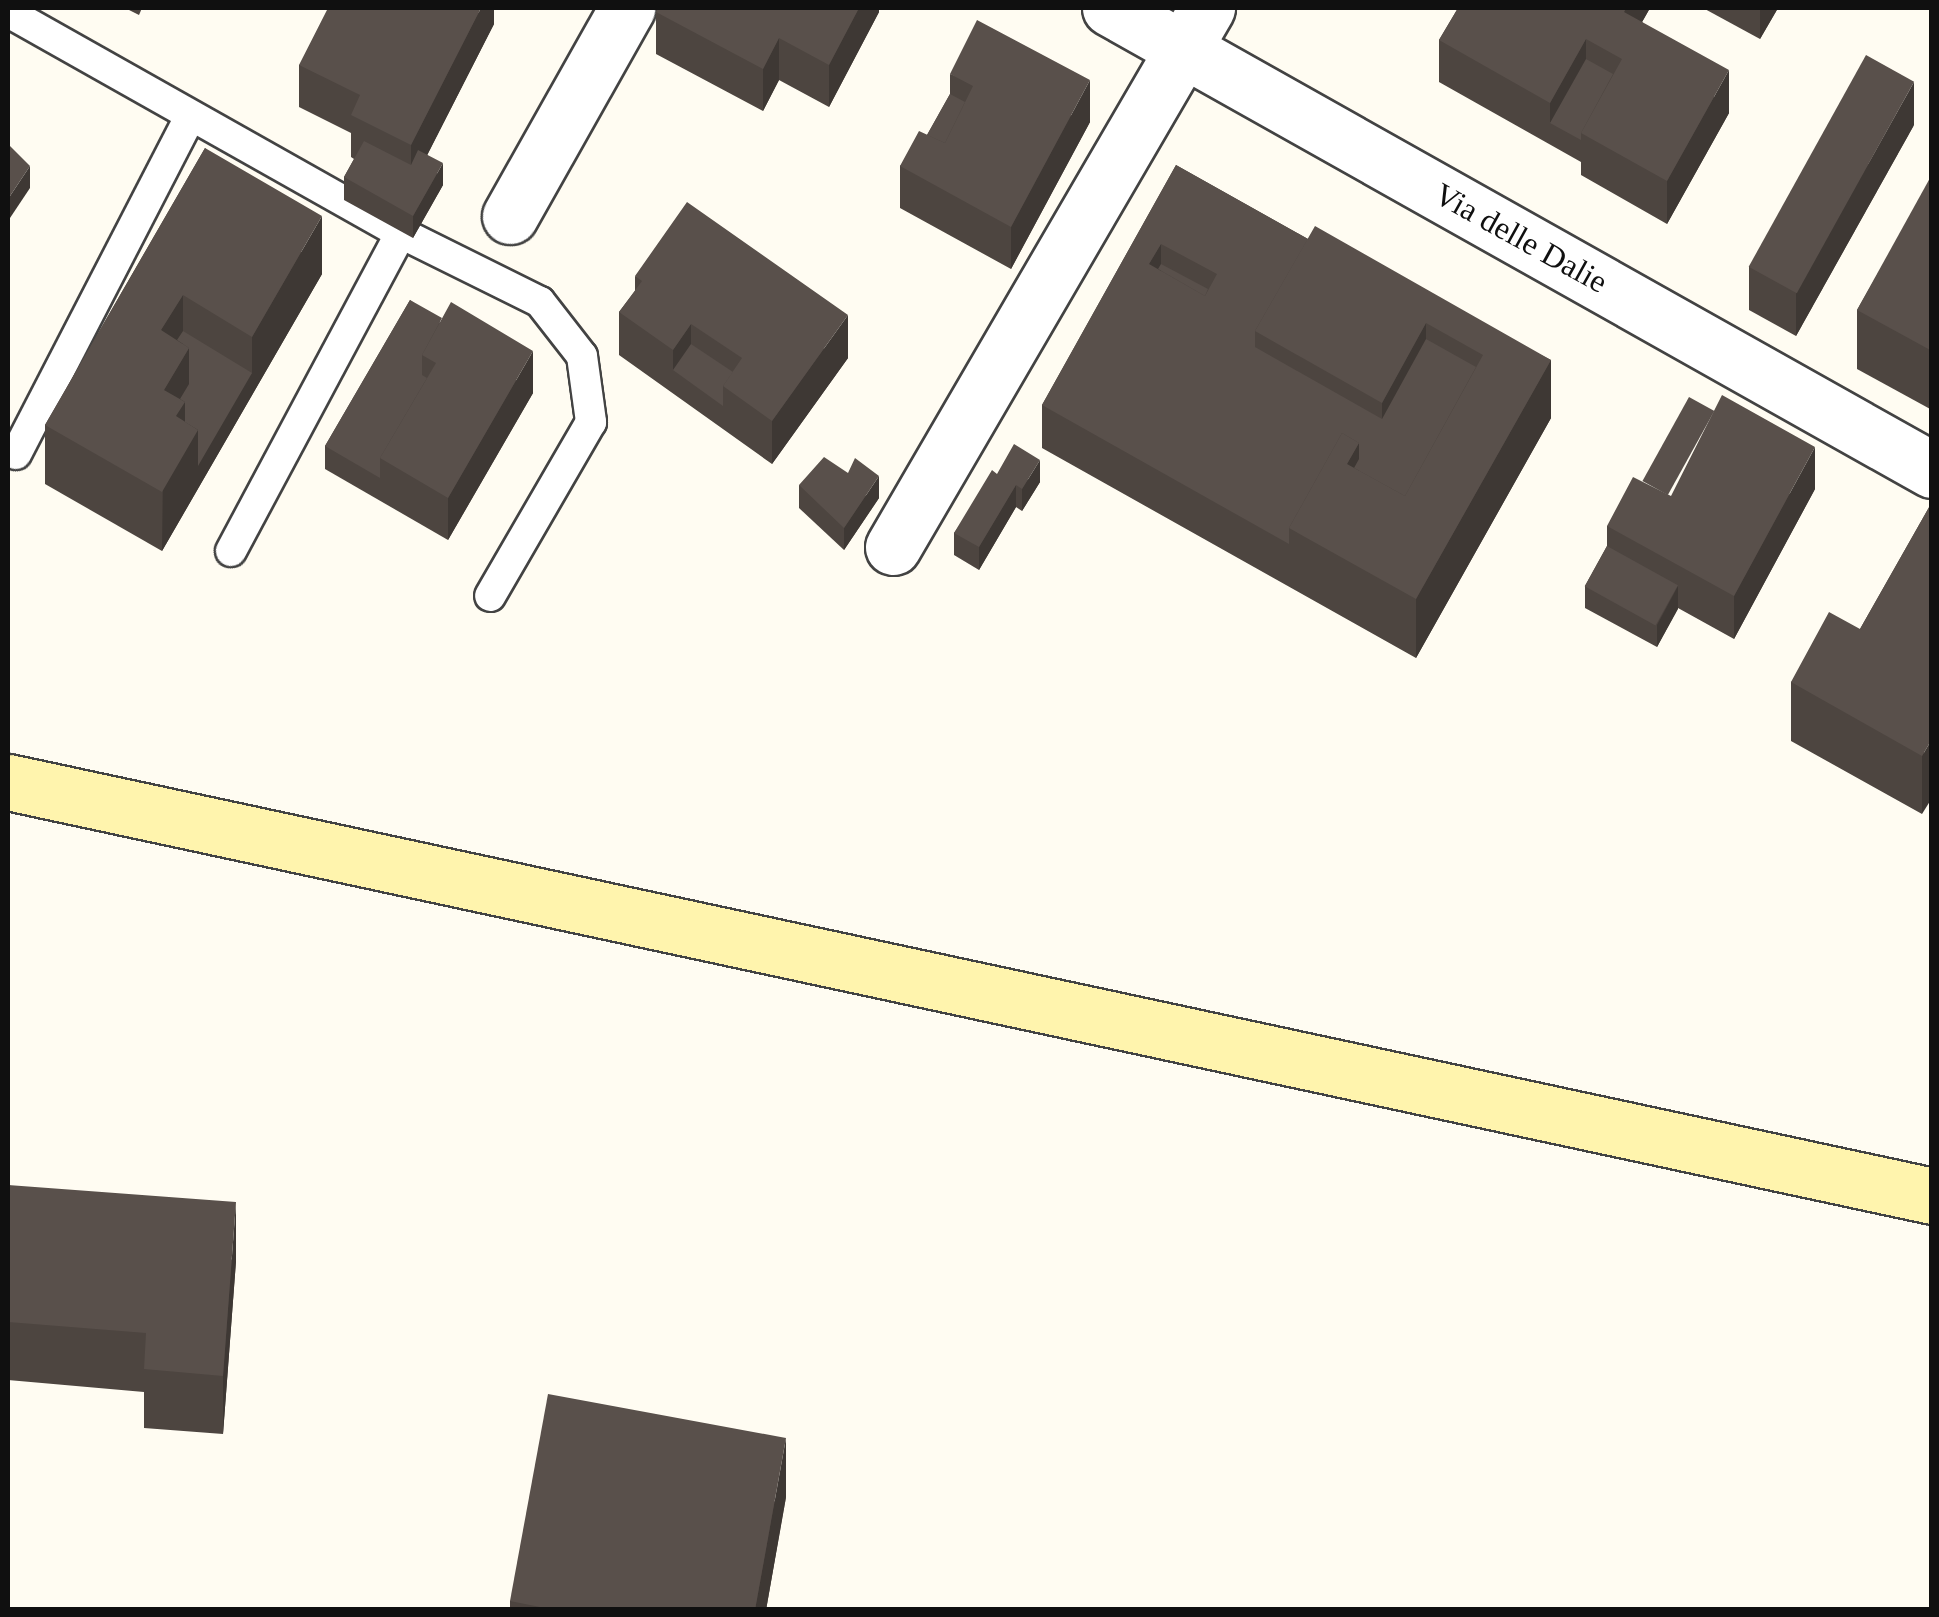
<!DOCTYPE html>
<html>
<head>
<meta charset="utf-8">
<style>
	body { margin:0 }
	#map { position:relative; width:1939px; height:1617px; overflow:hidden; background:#fffcf2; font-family:Georgia,serif }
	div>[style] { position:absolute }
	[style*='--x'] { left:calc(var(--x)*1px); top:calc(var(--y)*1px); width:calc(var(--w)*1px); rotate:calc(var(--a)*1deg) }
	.roads { filter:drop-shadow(2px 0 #434343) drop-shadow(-2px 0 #434343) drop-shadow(0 2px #434343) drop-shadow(0 -2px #434343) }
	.service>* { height:30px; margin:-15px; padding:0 15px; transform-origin:15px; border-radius:15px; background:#fff }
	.minor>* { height:55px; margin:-27.5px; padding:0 27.5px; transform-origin:27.5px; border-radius:27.5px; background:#fff }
	.secondary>* { height:55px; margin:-27.5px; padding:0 27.5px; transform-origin:27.5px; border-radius:27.5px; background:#fff4ad }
	.wall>* { inset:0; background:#4d4540 }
	.shaded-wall>* { inset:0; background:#3e3834 }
	.building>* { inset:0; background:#59504b; transform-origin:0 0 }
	span { translate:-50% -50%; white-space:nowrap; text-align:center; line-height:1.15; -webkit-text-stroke:10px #fff; paint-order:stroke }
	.street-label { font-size:32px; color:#101010 }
	.frame { position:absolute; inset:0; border:10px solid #101010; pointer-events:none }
</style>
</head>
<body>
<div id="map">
	<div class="roads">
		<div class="service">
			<i style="--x:8;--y:12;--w:451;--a:29.4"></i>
			<i style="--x:401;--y:233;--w:155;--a:26.4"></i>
			<i style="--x:540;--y:302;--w:68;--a:52.1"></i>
			<i style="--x:582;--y:356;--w:67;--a:82.2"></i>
			<i style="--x:591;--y:422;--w:201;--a:120.1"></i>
			<i style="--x:16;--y:454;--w:379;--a:-62.7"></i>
			<i style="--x:231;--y:551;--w:361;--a:-61.9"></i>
		</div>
		<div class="minor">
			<i style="--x:1110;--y:8;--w:943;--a:29.34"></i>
			<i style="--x:510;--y:216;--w:239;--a:-60.6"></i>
			<i style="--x:893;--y:547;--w:624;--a:-59.78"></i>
		</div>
		<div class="secondary">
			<i style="--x:8;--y:782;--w:1968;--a:12.14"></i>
		</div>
	</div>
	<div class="wall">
		<i style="clip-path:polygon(125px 8px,142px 8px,139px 15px)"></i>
		<i style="clip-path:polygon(494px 8px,494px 24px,427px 155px,443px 185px,413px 238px,344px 200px,344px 177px,354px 159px,351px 157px,351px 133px,299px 107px,299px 65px)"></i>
		<i style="clip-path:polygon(879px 8px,879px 12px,829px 107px,779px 80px,763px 111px,656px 54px,656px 12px)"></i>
		<i style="clip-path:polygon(1458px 8px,1650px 8px,1642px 22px,1729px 113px,1667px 224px,1581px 175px,1581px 162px,1439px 82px,1439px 40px)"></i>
		<i style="clip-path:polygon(1703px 8px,1778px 8px,1760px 39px)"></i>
		<i style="clip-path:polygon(950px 74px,1090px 122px,1011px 269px,900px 208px,900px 166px,927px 135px,950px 94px)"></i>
		<i style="clip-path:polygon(1914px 125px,1796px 336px,1749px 310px,1749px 267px)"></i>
		<i style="clip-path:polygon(205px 148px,322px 274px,162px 551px,45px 484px,45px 425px)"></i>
		<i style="clip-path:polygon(1176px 165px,1308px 239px,1551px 360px,1551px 418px,1416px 658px,1042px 448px,1042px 405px)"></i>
		<i style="clip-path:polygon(1932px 179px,1932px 410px,1857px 369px,1857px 310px)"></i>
		<i style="clip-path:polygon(635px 276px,848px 358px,772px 464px,619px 355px,619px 312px,635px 291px)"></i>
		<i style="clip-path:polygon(410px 300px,533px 393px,448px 540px,325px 469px,325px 446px)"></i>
		<i style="clip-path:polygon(997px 474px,1040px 482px,1022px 511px,1016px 507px,979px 570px,954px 555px,954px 533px)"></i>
		<i style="clip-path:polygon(799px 485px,879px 498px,844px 550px,799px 508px)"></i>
		<i style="clip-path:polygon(1815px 489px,1734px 639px,1678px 608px,1657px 647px,1585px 608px,1585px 586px,1607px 546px,1607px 526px)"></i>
		<i style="clip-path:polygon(1932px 502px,1922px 814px,1791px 741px,1791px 682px,1860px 629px)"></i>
		<i style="clip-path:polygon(8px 1185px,236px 1261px,223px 1434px,144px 1428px,144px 1392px,8px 1380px)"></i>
		<i style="clip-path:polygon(786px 1497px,766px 1610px,510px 1610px,510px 1601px)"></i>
	</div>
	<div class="shaded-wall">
		<i style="clip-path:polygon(481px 8px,494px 8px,494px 24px,411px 187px,411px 145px)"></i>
		<i style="clip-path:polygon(859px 8px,879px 8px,879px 12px,829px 107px,829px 65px)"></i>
		<i style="clip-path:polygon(1626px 8px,1650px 8px,1624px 54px,1624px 12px)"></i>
		<i style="clip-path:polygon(1760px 8px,1778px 8px,1760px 39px)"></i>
		<i style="clip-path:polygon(779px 38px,779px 80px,763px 111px,763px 69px)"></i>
		<i style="clip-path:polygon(1586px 39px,1586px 81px,1550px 123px,1550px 103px)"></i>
		<i style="clip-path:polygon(1729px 70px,1729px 113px,1667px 224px,1667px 181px)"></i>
		<i style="clip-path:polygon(1090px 80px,1090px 122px,1011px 269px,1011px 227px)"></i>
		<i style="clip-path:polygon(1914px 82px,1914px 125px,1796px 336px,1796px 293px)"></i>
		<i style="clip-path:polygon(443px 163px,443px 185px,413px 238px,413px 216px)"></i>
		<i style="clip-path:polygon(30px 166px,30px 188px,8px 221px,8px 199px)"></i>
		<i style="clip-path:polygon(322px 216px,322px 274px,162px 551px,164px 390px,189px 348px,198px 430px,252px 373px,252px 337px)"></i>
		<i style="clip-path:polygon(1161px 244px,1161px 286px,1149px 264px)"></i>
		<i style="clip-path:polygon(183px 295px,183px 353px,161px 330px)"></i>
		<i style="clip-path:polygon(848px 315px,848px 358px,772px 464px,772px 421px)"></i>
		<i style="clip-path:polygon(1426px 323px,1426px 381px,1382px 462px,1382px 403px)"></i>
		<i style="clip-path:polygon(691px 324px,691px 367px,673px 370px,673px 350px)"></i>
		<i style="clip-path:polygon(533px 351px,533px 393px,448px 540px,448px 498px)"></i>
		<i style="clip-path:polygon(1551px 360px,1551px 418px,1416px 658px,1416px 599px)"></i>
		<i style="clip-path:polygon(1359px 443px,1359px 487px,1347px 464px)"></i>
		<i style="clip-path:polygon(1815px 447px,1815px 489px,1734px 639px,1734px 596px)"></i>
		<i style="clip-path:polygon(1040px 460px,1040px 482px,1022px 511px,1022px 489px)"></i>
		<i style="clip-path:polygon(879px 476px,879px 498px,844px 550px,844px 528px)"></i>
		<i style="clip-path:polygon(1016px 485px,1016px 507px,979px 570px,979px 547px)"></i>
		<i style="clip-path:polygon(1678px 586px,1678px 609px,1657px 647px,1657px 625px)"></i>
		<i style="clip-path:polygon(1932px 739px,1932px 798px,1922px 814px,1922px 756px)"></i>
		<i style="clip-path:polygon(236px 1202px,236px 1261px,223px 1434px,223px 1376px)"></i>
		<i style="clip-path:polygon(786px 1438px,786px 1497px,766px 1610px,755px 1610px)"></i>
	</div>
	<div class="building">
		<i style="clip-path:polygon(328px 8px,481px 8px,411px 145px,351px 115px,360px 95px,299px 65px)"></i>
		<i style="clip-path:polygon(658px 8px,859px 8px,829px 65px,779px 38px,763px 69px,656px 12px)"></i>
		<i style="clip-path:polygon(1458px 8px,1626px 8px,1624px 12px,1729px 70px,1667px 181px,1581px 133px,1622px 59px,1586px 39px,1550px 103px,1439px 40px)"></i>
		<i style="clip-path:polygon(977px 20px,1090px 80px,1011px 227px,900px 166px,919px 131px,945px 143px,973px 86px,950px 74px)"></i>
		<i style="left:1866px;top:55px;width:55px;height:242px;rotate:29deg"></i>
		<i style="clip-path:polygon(1586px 59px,1613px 74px,1581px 133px,1581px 140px,1550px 123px)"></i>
		<i style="clip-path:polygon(950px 94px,965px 102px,945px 143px,927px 135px)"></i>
		<i style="clip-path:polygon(364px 141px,411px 165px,418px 150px,443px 163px,413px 216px,344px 177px)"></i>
		<i style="clip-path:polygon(8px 144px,30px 166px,8px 199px)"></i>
		<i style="clip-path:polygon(205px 148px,322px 216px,252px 337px,183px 295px,161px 330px,189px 348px,164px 390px,185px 402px,176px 416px,198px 430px,162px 492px,45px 425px)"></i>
		<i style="clip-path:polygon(evenodd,1176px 165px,1308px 239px,1255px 331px,1255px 347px,1382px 419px,1426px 339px,1476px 367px,1405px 496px,1354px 468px,1359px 459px,1359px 443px,1342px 433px,1289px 528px,1289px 544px,1042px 405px,1176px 165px,1161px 244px,1217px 274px,1205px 296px,1149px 264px,1161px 244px)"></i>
		<i style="clip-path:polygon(1930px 178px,1932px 179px,1932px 351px,1857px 310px)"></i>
		<i style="clip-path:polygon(687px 202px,848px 315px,772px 421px,723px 386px,742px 358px,691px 324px,673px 350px,619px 312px,642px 281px,635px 276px)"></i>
		<i style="clip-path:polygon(1315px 226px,1551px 360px,1416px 599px,1289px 528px,1342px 433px,1359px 443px,1347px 464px,1405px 496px,1483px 355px,1426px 323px,1382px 403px,1255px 331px)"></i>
		<i style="clip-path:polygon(1161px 264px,1208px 289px,1205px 296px,1158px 269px)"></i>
		<i style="clip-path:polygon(410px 300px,442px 318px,422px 355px,422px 375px,427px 378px,380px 458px,380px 478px,325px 446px)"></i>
		<i style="clip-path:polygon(451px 302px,533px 351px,448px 498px,380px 458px,436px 363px,422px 355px)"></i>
		<i style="clip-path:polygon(183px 331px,252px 373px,198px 466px,198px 430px,185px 422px,185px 402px,180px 399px,189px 384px,189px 348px,177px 340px)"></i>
		<i style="clip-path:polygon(691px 344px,733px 372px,723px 386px,723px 406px,673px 370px)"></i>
		<i style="clip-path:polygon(1722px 395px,1815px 447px,1734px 596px,1607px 526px,1633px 477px,1671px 496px)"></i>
		<i style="left:1689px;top:397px;width:29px;height:96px;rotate:29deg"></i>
		<i style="clip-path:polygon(1014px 444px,1040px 460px,1022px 489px,1016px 485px,979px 547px,954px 533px,992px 470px,997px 474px)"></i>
		<i style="clip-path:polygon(824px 457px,848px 473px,855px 458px,879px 476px,844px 528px,799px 485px)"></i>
		<i style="clip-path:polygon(1932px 502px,1932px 739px,1922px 756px,1791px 682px,1829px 612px,1860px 629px)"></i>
		<i style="left:1607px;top:546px;width:81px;height:46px;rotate:29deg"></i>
		<i style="clip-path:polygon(8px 1185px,236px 1202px,223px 1376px,144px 1369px,146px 1333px,8px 1322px)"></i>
		<i style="clip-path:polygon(548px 1394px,786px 1438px,755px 1610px,555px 1610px,510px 1601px)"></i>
	</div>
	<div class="street-label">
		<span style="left:1521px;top:238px;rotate:29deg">Via delle Dalie</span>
	</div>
	<div class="frame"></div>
</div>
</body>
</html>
